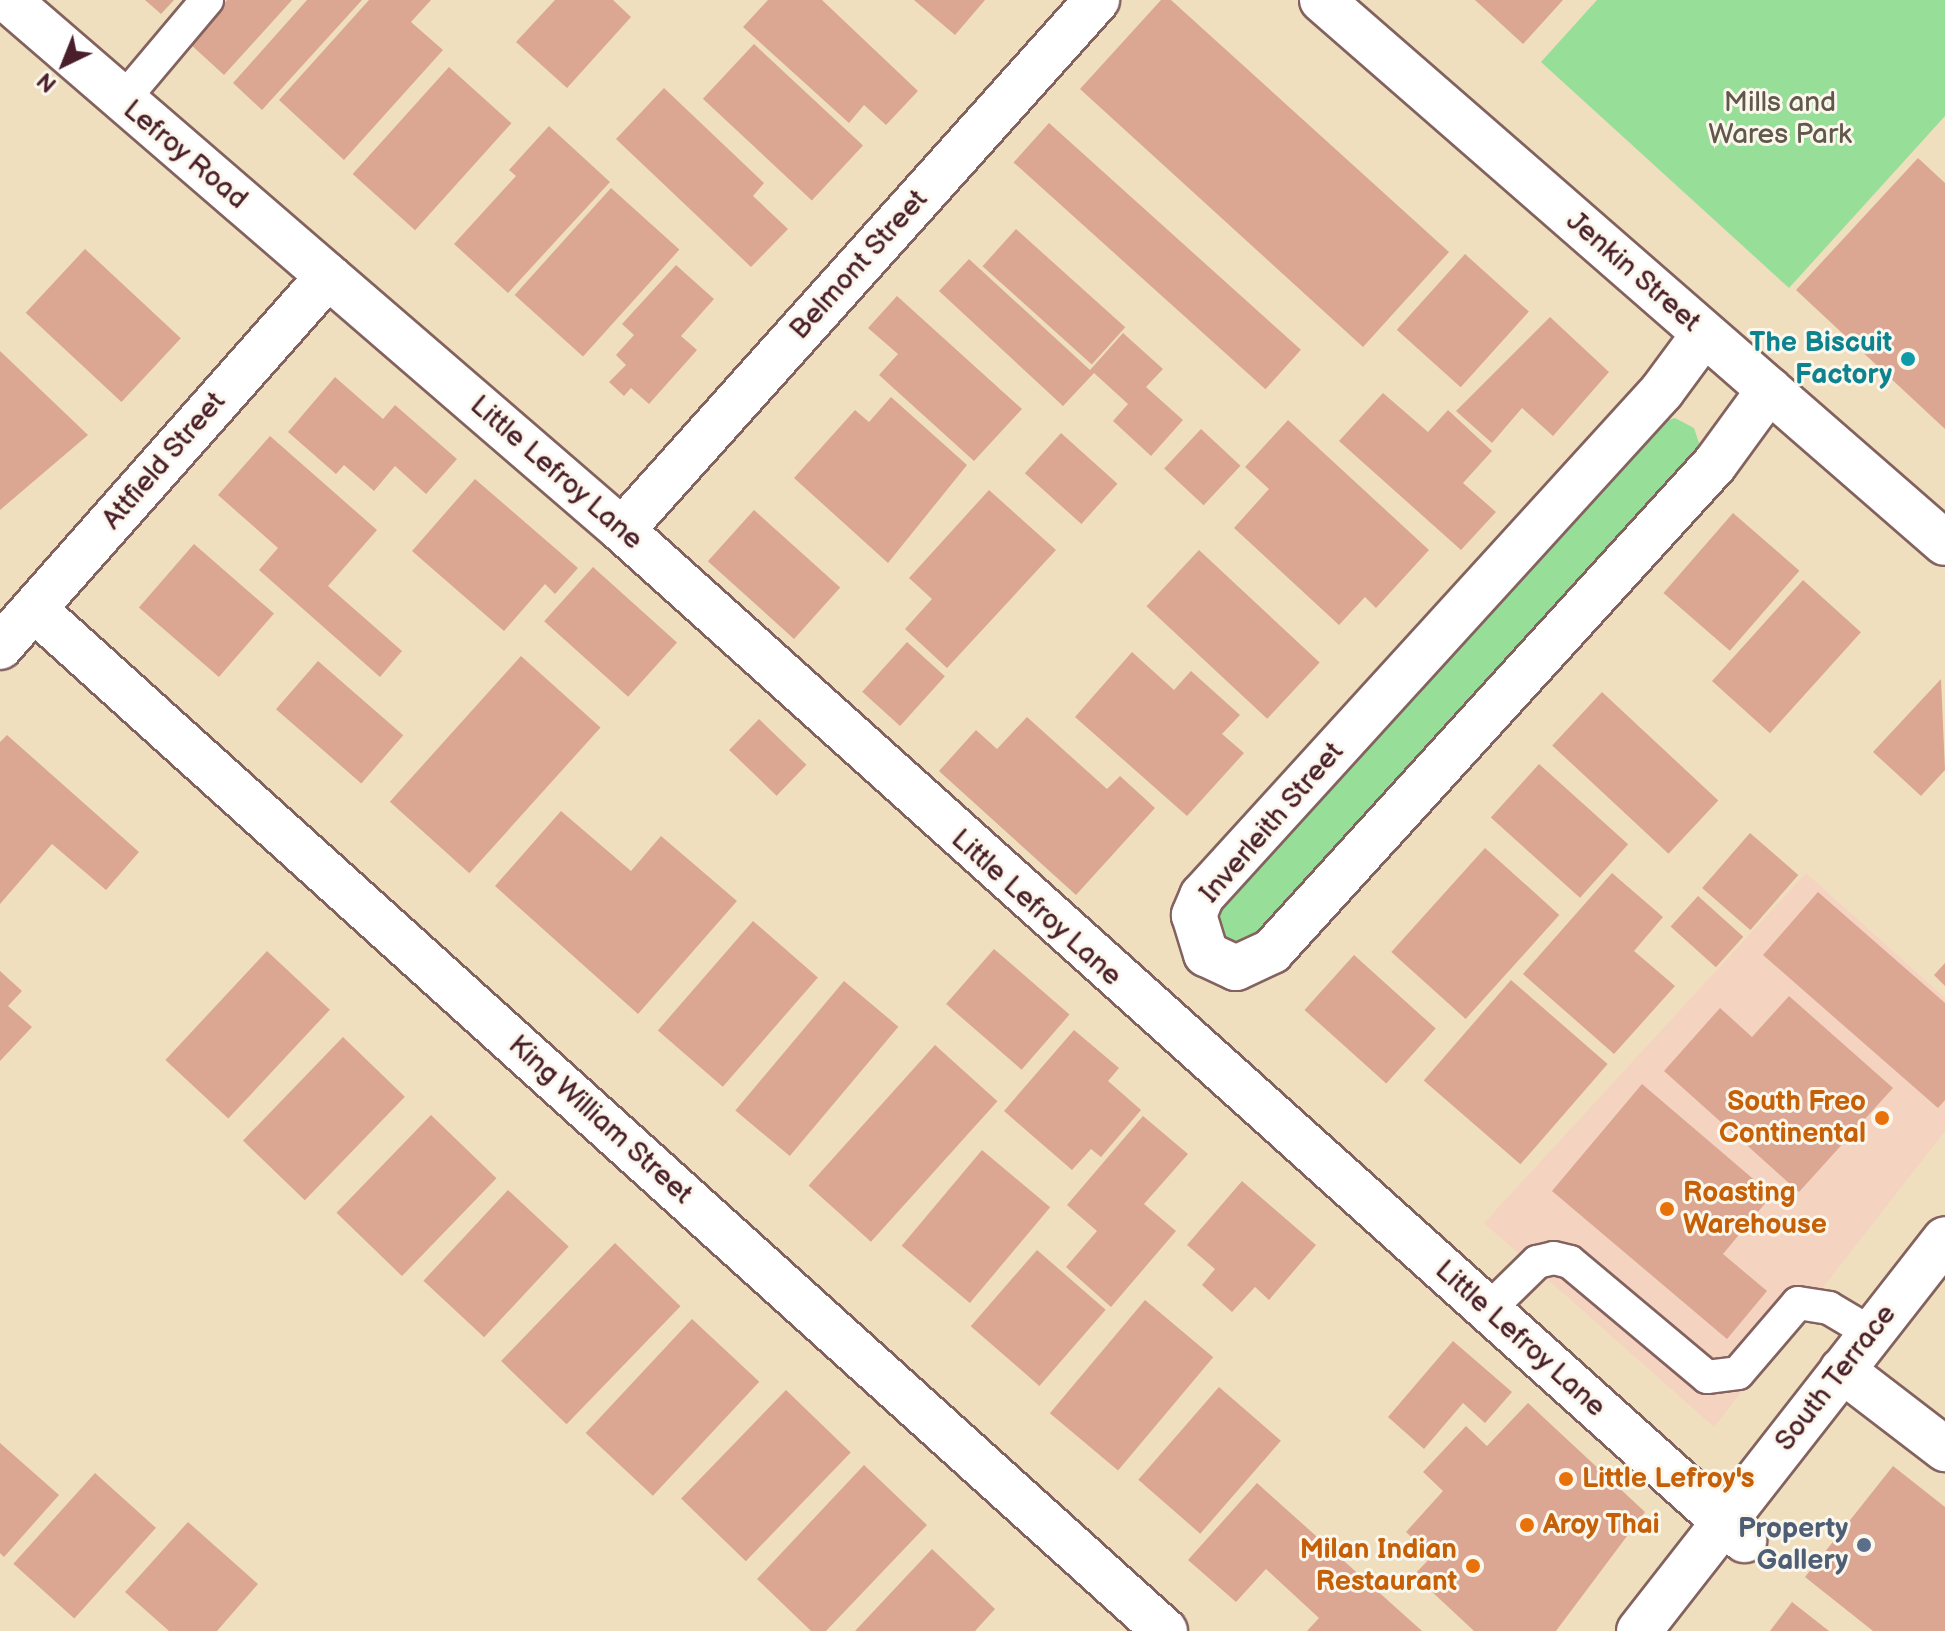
<!DOCTYPE html>
<html>
<head>
<meta charset="utf-8">
<style>
	body { margin:0 }
	#map { position:relative; width:1945px; height:1631px; overflow:hidden; background:#efdfbf; font-family:"Balsamiq Sans",sans-serif }
	div>[style] { position:absolute }
	[style*='--x'] { left:calc(var(--x)*1px); top:calc(var(--y)*1px); width:calc(var(--w)*1px); rotate:calc(var(--a)*1deg) }
	.built>* { inset:0; background:#f4d3c0 }
	.green>* { inset:0; background:#97de98 }
	.building>* { inset:0; background:#dba792; transform-origin:0 0 }
	.roads { filter:drop-shadow(2px 0 #84625f) drop-shadow(-2px 0 #84625f) drop-shadow(0 2px #84625f) drop-shadow(0 -2px #84625f) }
	.service>* { height:32px; margin:-16px; padding:0 16px; transform-origin:16px; border-radius:16px; background:#fff }
	.minor>* { height:44px; margin:-22px; padding:0 22px; transform-origin:22px; border-radius:22px; background:#fff }
	.tertiary>* { height:44px; margin:-22px; padding:0 22px; transform-origin:22px; border-radius:22px; background:#fff }
	.dots>* { width:22px; height:22px; translate:-50% -50%; box-sizing:border-box; border:4px solid #fbf7ec; border-radius:50% }
	span { translate:-50% -50%; white-space:nowrap; text-align:center; line-height:1.15; -webkit-text-stroke:6px #fbf7ec; paint-order:stroke }
	.park-label { font-size:28px; color:#61584c }
	.street-label { font-size:28px; color:#4a1f2b }
	.culture-label { font-size:28px; color:#0d838f; font-weight:700 }
	.right { translate:-100% -50%; text-align:right }
	.food-label { font-size:28px; color:#c56008; font-weight:700 }
	.left { translate:0 -50%; text-align:left }
	.service-label { font-size:28px; color:#4e5e75; font-weight:700 }
	.north { position:absolute; left:24px; top:24px; width:80px; height:80px; -webkit-text-stroke:6px #fbf7ec; paint-order:stroke; rotate:223deg; font-size:22px; font-weight:700; line-height:32px; text-align:center; color:#4a1f2b }
	.north::after { content:''; display:block; margin:auto; width:28px; height:36px; background:#4a1f2b; clip-path:polygon(50% 0,100% 100%,50% 72%,0 100%) }
</style>
</head>
<body>
<div id="map">
	<div class="built">
		<i style="clip-path:polygon(1806px 873px,1945px 998px,1945px 1131px,1714px 1427px,1484px 1223px)"></i>
	</div>
	<div class="green">
		<i style="clip-path:polygon(1597px 0,1945px 0,1945px 116px,1789px 288px,1541px 62px)"></i>
		<i style="clip-path:polygon(1675px 418px,1694px 428px,1701px 449px,1260px 944px,1229px 949px,1212px 914px,1661px 422px)"></i>
	</div>
	<div class="building">
		<i style="clip-path:polygon(145px 0,174px 0,161px 14px)"></i>
		<i style="clip-path:polygon(227px 0,292px 0,224px 75px,189px 43px)"></i>
		<i style="clip-path:polygon(307px 0,362px 0,262px 110px,233px 83px)"></i>
		<i style="clip-path:polygon(369px 0,431px 0,411px 22px,443px 50px,344px 160px,279px 100px)"></i>
		<i style="clip-path:polygon(555px 0,613px 0,631px 17px,567px 88px,516px 42px)"></i>
		<i style="clip-path:polygon(768px 0,822px 0,918px 91px,886px 125px,864px 105px,849px 123px,743px 27px)"></i>
		<i style="clip-path:polygon(914px 0,985px 0,955px 35px)"></i>
		<i style="clip-path:polygon(1161px 0,1171px 0,1449px 252px,1363px 347px,1080px 89px)"></i>
		<i style="clip-path:polygon(1475px 0,1563px 0,1523px 44px)"></i>
		<i style="left:754px;top:44px;width:149px;height:75px;rotate:43deg"></i>
		<i style="left:449px;top:67px;width:84px;height:144px;rotate:42deg"></i>
		<i style="clip-path:polygon(664px 88px,764px 183px,753px 196px,788px 229px,751px 267px,616px 139px)"></i>
		<i style="left:1049px;top:123px;width:339px;height:53px;rotate:42deg"></i>
		<i style="clip-path:polygon(549px 126px,610px 182px,508px 293px,454px 244px,516px 176px,509px 170px)"></i>
		<i style="clip-path:polygon(1918px 158px,1945px 183px,1945px 429px,1796px 290px)"></i>
		<i style="left:611px;top:188px;width:92px;height:144px;rotate:42deg"></i>
		<i style="left:1016px;top:229px;width:147px;height:50px;rotate:42deg"></i>
		<i style="left:85px;top:249px;width:131px;height:87px;rotate:43deg"></i>
		<i style="left:1465px;top:254px;width:86px;height:102px;rotate:42deg"></i>
		<i style="clip-path:polygon(969px 259px,1090px 370px,1123px 333px,1163px 369px,1146px 387px,1183px 420px,1151px 456px,1113px 421px,1128px 404px,1094px 373px,1063px 406px,939px 291px)"></i>
		<i style="clip-path:polygon(676px 265px,714px 299px,681px 336px,697px 350px,649px 404px,631px 388px,624px 396px,609px 382px,626px 365px,616px 355px,634px 335px,622px 324px)"></i>
		<i style="clip-path:polygon(897px 296px,1022px 409px,974px 461px,879px 375px,898px 354px,868px 328px)"></i>
		<i style="clip-path:polygon(1550px 317px,1609px 372px,1553px 436px,1522px 408px,1492px 443px,1456px 411px)"></i>
		<i style="clip-path:polygon(0 351px,88px 435px,0 510px)"></i>
		<i style="clip-path:polygon(335px 377px,383px 419px,395px 405px,457px 459px,426px 494px,395px 466px,374px 491px,344px 465px,336px 474px,288px 432px)"></i>
		<i style="clip-path:polygon(1383px 393px,1428px 432px,1448px 410px,1492px 451px,1463px 483px,1496px 512px,1461px 550px,1339px 441px)"></i>
		<i style="clip-path:polygon(891px 397px,967px 465px,888px 563px,794px 478px,855px 410px,869px 422px)"></i>
		<i style="clip-path:polygon(1288px 420px,1429px 550px,1376px 608px,1365px 597px,1339px 625px,1234px 528px,1269px 489px,1245px 467px)"></i>
		<i style="left:1201px;top:429px;width:54px;height:54px;rotate:43deg"></i>
		<i style="left:1061px;top:433px;width:76px;height:54px;rotate:42deg"></i>
		<i style="clip-path:polygon(270px 436px,377px 530px,328px 586px,402px 651px,380px 677px,259px 570px,278px 548px,218px 495px)"></i>
		<i style="clip-path:polygon(475px 479px,578px 568px,555px 594px,545px 584px,504px 631px,412px 551px)"></i>
		<i style="clip-path:polygon(989px 490px,1056px 550px,947px 668px,905px 629px,932px 599px,909px 578px)"></i>
		<i style="left:754px;top:510px;width:116px;height:69px;rotate:42deg"></i>
		<i style="left:1733px;top:513px;width:88px;height:106px;rotate:41deg"></i>
		<i style="left:194px;top:544px;width:106px;height:84px;rotate:41deg"></i>
		<i style="left:1199px;top:550px;width:165px;height:77px;rotate:43deg"></i>
		<i style="left:593px;top:567px;width:113px;height:73px;rotate:42deg"></i>
		<i style="left:1803px;top:580px;width:78px;height:136px;rotate:42deg"></i>
		<i style="left:907px;top:642px;width:51px;height:67px;rotate:42deg"></i>
		<i style="clip-path:polygon(1132px 652px,1174px 690px,1191px 671px,1240px 715px,1222px 734px,1244px 753px,1187px 816px,1075px 717px)"></i>
		<i style="left:521px;top:656px;width:107px;height:196px;rotate:42deg"></i>
		<i style="left:318px;top:661px;width:113px;height:64px;rotate:41deg"></i>
		<i style="clip-path:polygon(1941px 679px,1945px 770px,1921px 796px,1873px 752px)"></i>
		<i style="left:1602px;top:692px;width:159px;height:73px;rotate:43deg"></i>
		<i style="clip-path:polygon(1027px 717px,1107px 789px,1120px 776px,1155px 808px,1076px 895px,939px 771px,976px 730px,997px 749px)"></i>
		<i style="left:759px;top:719px;width:66px;height:43px;rotate:44deg"></i>
		<i style="clip-path:polygon(7px 735px,139px 852px,106px 890px,52px 844px,0 904px,0 742px)"></i>
		<i style="left:1539px;top:764px;width:120px;height:72px;rotate:42deg"></i>
		<i style="clip-path:polygon(561px 811px,631px 871px,661px 836px,737px 901px,638px 1014px,495px 886px)"></i>
		<i style="left:1750px;top:833px;width:64px;height:73px;rotate:41deg"></i>
		<i style="left:1485px;top:848px;width:100px;height:140px;rotate:42deg"></i>
		<i style="clip-path:polygon(1612px 873px,1663px 917px,1634px 951px,1675px 986px,1614px 1054px,1523px 974px)"></i>
		<i style="clip-path:polygon(1818px 892px,1945px 1003px,1945px 1100px,1938px 1108px,1763px 955px)"></i>
		<i style="left:1698px;top:896px;width:61px;height:41px;rotate:42deg"></i>
		<i style="left:753px;top:921px;width:86px;height:145px;rotate:41deg"></i>
		<i style="left:994px;top:949px;width:100px;height:73px;rotate:41deg"></i>
		<i style="left:267px;top:951px;width:86px;height:149px;rotate:43deg"></i>
		<i style="left:1354px;top:955px;width:110px;height:74px;rotate:42deg"></i>
		<i style="clip-path:polygon(1945px 963px,1945px 986px,1934px 975px)"></i>
		<i style="clip-path:polygon(0 971px,22px 991px,8px 1006px,32px 1027px,0 1061px)"></i>
		<i style="left:1511px;top:980px;width:128px;height:133px;rotate:41deg"></i>
		<i style="left:844px;top:981px;width:71px;height:169px;rotate:40deg"></i>
		<i style="clip-path:polygon(1789px 996px,1893px 1088px,1799px 1192px,1664px 1071px,1720px 1008px,1752px 1037px)"></i>
		<i style="clip-path:polygon(1074px 1030px,1119px 1068px,1108px 1081px,1141px 1110px,1101px 1157px,1091px 1149px,1072px 1170px,1004px 1111px)"></i>
		<i style="left:343px;top:1037px;width:86px;height:144px;rotate:44deg"></i>
		<i style="left:935px;top:1045px;width:84px;height:189px;rotate:42deg"></i>
		<i style="clip-path:polygon(1642px 1084px,1772px 1195px,1723px 1254px,1767px 1291px,1727px 1339px,1552px 1191px)"></i>
		<i style="left:431px;top:1115px;width:91px;height:136px;rotate:44deg"></i>
		<i style="clip-path:polygon(1143px 1116px,1188px 1154px,1144px 1204px,1176px 1231px,1111px 1307px,1066px 1267px,1097px 1231px,1067px 1205px)"></i>
		<i style="left:982px;top:1150px;width:89px;height:125px;rotate:40deg"></i>
		<i style="clip-path:polygon(1242px 1181px,1316px 1245px,1269px 1300px,1255px 1287px,1232px 1312px,1202px 1285px,1215px 1269px,1187px 1245px)"></i>
		<i style="left:508px;top:1190px;width:83px;height:124px;rotate:43deg"></i>
		<i style="left:615px;top:1243px;width:91px;height:164px;rotate:44deg"></i>
		<i style="left:1037px;top:1250px;width:91px;height:101px;rotate:41deg"></i>
		<i style="left:1145px;top:1300px;width:89px;height:148px;rotate:40deg"></i>
		<i style="left:692px;top:1319px;width:92px;height:156px;rotate:43deg"></i>
		<i style="clip-path:polygon(1453px 1341px,1512px 1392px,1485px 1423px,1463px 1403px,1424px 1449px,1388px 1417px)"></i>
		<i style="left:1219px;top:1387px;width:82px;height:123px;rotate:41deg"></i>
		<i style="left:786px;top:1390px;width:90px;height:151px;rotate:44deg"></i>
		<i style="clip-path:polygon(1528px 1403px,1645px 1512px,1556px 1631px,1474px 1631px,1414px 1575px,1432px 1556px,1406px 1532px,1443px 1491px,1423px 1472px,1466px 1426px,1487px 1446px)"></i>
		<i style="clip-path:polygon(0 1443px,59px 1495px,4px 1557px,0 1553px)"></i>
		<i style="clip-path:polygon(864px 1465px,927px 1525px,826px 1631px,811px 1631px,757px 1579px)"></i>
		<i style="clip-path:polygon(1893px 1466px,1945px 1507px,1945px 1631px,1873px 1631px,1805px 1577px)"></i>
		<i style="left:95px;top:1473px;width:82px;height:122px;rotate:42deg"></i>
		<i style="clip-path:polygon(1257px 1483px,1422px 1631px,1307px 1631px,1319px 1618px,1266px 1569px,1236px 1602px,1188px 1560px)"></i>
		<i style="clip-path:polygon(188px 1522px,258px 1584px,217px 1631px,169px 1631px,125px 1592px)"></i>
		<i style="clip-path:polygon(932px 1549px,995px 1609px,975px 1631px,855px 1631px)"></i>
		<i style="clip-path:polygon(1792px 1602px,1829px 1631px,1770px 1631px)"></i>
	</div>
	<div class="roads">
		<div class="service">
			<i style="--x:122;--y:101;--w:132;--a:-49.9"></i>
			<i style="--x:1488;--y:1310;--w:69;--a:-44.4"></i>
			<i style="--x:1537;--y:1262;--w:17;--a:-13"></i>
			<i style="--x:1554;--y:1258;--w:16;--a:14"></i>
			<i style="--x:1570;--y:1262;--w:179;--a:40"></i>
			<i style="--x:1707;--y:1377;--w:31;--a:-7"></i>
			<i style="--x:1738;--y:1373;--w:92;--a:-49.4"></i>
			<i style="--x:1798;--y:1303;--w:31;--a:9"></i>
			<i style="--x:1829;--y:1308;--w:49;--a:30.8"></i>
		</div>
		<div class="minor">
			<i style="--x:8;--y:0;--w:811;--a:40.8"></i>
			<i style="--x:622;--y:530;--w:1510;--a:41.99"></i>
			<i style="--x:1322;--y:0;--w:826;--a:41.08"></i>
			<i style="--x:1704;--y:334;--w:71;--a:126.4"></i>
			<i style="--x:1662;--y:391;--w:683;--a:132.33"></i>
			<i style="--x:1202;--y:896;--w:21;--a:113"></i>
			<i style="--x:1194;--y:915;--w:41;--a:72.9"></i>
			<i style="--x:1206;--y:954;--w:33;--a:25"></i>
			<i style="--x:1236;--y:968;--w:40;--a:-25"></i>
			<i style="--x:1272;--y:951;--w:658;--a:-47.71"></i>
			<i style="--x:1715;--y:464;--w:92;--a:-53.9"></i>
			<i style="--x:622;--y:530;--w:712;--a:-48.13"></i>
			<i style="--x:35;--y:610;--w:1523;--a:42.1"></i>
			<i style="--x:0;--y:647;--w:495;--a:-48.5"></i>
			<i style="--x:1842;--y:1370;--w:130;--a:37.5"></i>
		</div>
		<div class="tertiary">
			<i style="--x:1639;--y:1631;--w:497;--a:-52"></i>
		</div>
	</div>
	<div class="dots">
		<i style="left:1908px;top:359px;background:#0f9aa8"></i>
		<i style="left:1882px;top:1118px;background:#e8710a"></i>
		<i style="left:1667px;top:1209px;background:#e8710a"></i>
		<i style="left:1566px;top:1479px;background:#e8710a"></i>
		<i style="left:1527px;top:1525px;background:#e8710a"></i>
		<i style="left:1864px;top:1545px;background:#5c6f8a"></i>
		<i style="left:1473px;top:1566px;background:#e8710a"></i>
	</div>
	<div class="park-label">
		<span style="left:1780px;top:119px">Mills and<br>Wares Park</span>
	</div>
	<div class="street-label">
		<span style="left:185px;top:155px;rotate:40deg">Lefroy Road</span>
		<span style="left:859px;top:265px;rotate:-48deg">Belmont Street</span>
		<span style="left:1633px;top:272px;rotate:41deg">Jenkin Street</span>
		<span style="left:164px;top:461px;rotate:-49deg">Attfield Street</span>
		<span style="left:556px;top:473px;rotate:41deg">Little Lefroy Lane</span>
		<span style="left:1272px;top:823px;rotate:-49deg">Inverleith Street</span>
		<span style="left:1036px;top:908px;rotate:42deg">Little Lefroy Lane</span>
		<span style="left:600px;top:1120px;rotate:42deg">King William Street</span>
		<span style="left:1520px;top:1339px;rotate:42deg">Little Lefroy Lane</span>
		<span style="left:1836px;top:1378px;rotate:-52deg">South Terrace</span>
	</div>
	<div class="culture-label">
		<span class="right" style="left:1892px;top:359px">The Biscuit<br>Factory</span>
	</div>
	<div class="food-label">
		<span class="right" style="left:1866px;top:1118px">South Freo<br>Continental</span>
		<span class="left" style="left:1683px;top:1209px">Roasting<br>Warehouse</span>
		<span class="left" style="left:1582px;top:1479px">Little Lefroy's</span>
		<span class="left" style="left:1543px;top:1525px">Aroy Thai</span>
		<span class="right" style="left:1457px;top:1566px">Milan Indian<br>Restaurant</span>
	</div>
	<div class="service-label">
		<span class="right" style="left:1848px;top:1545px">Property<br>Gallery</span>
	</div>
	<div class="north">N</div>
</div>
</body>
</html>
